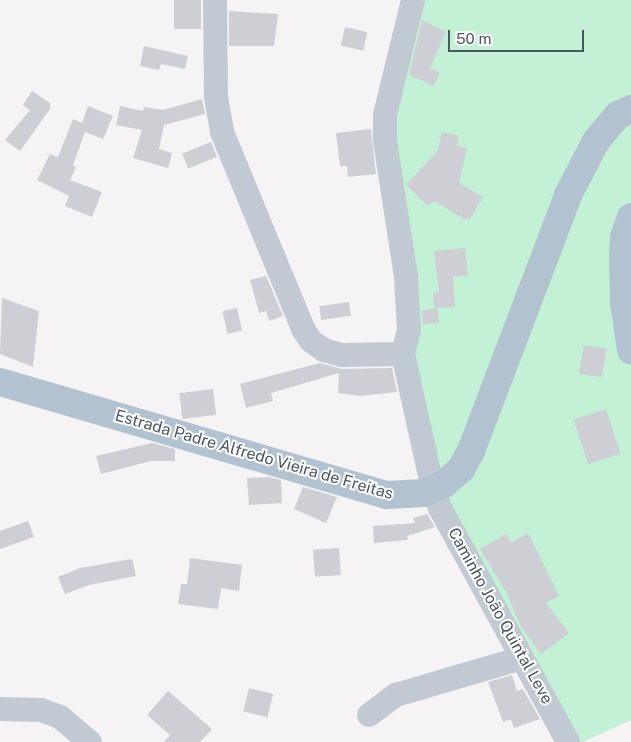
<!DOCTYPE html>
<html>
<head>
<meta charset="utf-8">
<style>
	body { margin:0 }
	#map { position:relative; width:631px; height:742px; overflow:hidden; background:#f5f3f3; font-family:"Public Sans",sans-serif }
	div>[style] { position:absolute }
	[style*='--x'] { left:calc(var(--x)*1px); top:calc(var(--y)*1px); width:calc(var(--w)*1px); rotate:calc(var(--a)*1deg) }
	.green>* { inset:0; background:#c3f1d5 }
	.building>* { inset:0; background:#cdcfd5; transform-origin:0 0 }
	.minor>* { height:24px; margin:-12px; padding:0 12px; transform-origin:12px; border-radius:12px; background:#c1cad2 }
	.major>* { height:28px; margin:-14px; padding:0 14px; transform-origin:14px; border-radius:14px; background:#b3c2d1 }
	span { translate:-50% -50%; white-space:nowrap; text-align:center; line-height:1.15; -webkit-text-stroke:4px #fff; paint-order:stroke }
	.street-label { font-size:16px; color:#4a5661 }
	.scale { position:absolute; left:448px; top:30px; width:136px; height:22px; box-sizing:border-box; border:2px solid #4a5661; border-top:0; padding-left:6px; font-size:15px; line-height:18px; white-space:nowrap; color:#4a5661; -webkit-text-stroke:4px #fff; paint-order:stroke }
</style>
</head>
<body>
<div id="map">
	<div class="green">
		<i style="clip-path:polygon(405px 0,631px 0,631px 720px,583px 742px,567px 742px,433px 489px,385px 141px)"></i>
	</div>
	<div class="building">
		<i style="left:174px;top:0;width:27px;height:29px"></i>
		<i style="clip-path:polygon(229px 11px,278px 14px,274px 46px,229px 46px)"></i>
		<i style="clip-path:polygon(422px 20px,446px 32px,430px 68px,440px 72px,434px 86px,409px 75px)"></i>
		<i style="left:345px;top:27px;width:23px;height:19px;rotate:13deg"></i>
		<i style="clip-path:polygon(144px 46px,188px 56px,185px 69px,161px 64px,159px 70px,140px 66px)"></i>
		<i style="clip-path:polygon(32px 91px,50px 103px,50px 109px,20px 151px,5px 140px,30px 110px,23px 105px)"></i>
		<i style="clip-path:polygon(202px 99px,205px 114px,164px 125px,159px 149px,172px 153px,168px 168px,133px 158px,142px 130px,116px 125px,120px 106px,143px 111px,144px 107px,163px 110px)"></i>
		<i style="clip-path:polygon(88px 106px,113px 116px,103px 139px,85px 132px,73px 165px,76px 167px,70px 180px,102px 192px,92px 217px,65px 206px,69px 196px,37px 180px,50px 154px,58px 157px,73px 119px,82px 123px)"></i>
		<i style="clip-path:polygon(371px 129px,376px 174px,348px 177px,347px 166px,340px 166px,336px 133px)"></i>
		<i style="clip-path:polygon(442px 132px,459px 136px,457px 146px,467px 148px,459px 183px,483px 197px,470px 219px,464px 219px,434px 201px,428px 206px,406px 185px,438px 150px)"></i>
		<i style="left:211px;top:142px;width:16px;height:31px;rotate:68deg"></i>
		<i style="clip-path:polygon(465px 248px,468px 276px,453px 277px,455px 307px,434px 308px,433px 293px,439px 292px,434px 251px)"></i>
		<i style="clip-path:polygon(266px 276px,283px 316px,269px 321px,266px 311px,259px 313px,250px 280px)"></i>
		<i style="clip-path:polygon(2px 298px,39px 311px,33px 367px,0 354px)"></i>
		<i style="left:349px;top:302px;width:14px;height:30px;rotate:82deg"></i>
		<i style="left:237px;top:308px;width:23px;height:15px;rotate:77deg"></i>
		<i style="left:438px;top:309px;width:14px;height:16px;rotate:86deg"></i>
		<i style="left:584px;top:345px;width:23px;height:29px;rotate:10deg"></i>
		<i style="clip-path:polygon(320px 363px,342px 369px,392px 368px,397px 392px,360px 396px,338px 393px,339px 373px,271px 393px,273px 401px,246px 408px,240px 384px)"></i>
		<i style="left:213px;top:389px;width:26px;height:34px;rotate:83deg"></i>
		<i style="left:606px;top:409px;width:47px;height:34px;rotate:72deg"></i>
		<i style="clip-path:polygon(152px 443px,175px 449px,175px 461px,151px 461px,101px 474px,96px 456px)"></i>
		<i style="clip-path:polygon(269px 477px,281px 480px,282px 503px,249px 505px,247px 478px)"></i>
		<i style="clip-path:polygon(303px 487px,337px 497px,326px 523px,294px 509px)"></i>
		<i style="clip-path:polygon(427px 514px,435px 527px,407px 536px,408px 540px,374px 543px,373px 526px,415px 523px,413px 518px)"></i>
		<i style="clip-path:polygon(28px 521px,34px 537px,0 549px,0 531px)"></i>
		<i style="clip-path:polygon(528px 533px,559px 596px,546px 603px,569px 633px,541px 654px,520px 625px,506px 592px,480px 549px,506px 534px,511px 543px)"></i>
		<i style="left:339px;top:548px;width:27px;height:26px;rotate:86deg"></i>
		<i style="clip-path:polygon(190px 558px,242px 565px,239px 591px,221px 588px,218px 609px,178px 604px,181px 584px,187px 584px)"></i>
		<i style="clip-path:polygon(132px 559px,136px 576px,89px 585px,65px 594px,58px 577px,80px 568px)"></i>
		<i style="clip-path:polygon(512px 675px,517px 691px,523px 689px,540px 719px,514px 728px,511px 719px,503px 722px,488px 682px)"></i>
		<i style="left:249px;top:688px;width:25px;height:24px;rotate:14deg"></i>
		<i style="clip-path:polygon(168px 691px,212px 729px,200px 742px,164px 742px,170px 735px,147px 715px)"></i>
	</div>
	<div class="minor">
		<i style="--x:215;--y:0;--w:97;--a:89.4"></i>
		<i style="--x:216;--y:97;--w:36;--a:80"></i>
		<i style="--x:222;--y:132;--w:213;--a:67.6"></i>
		<i style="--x:303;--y:329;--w:14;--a:56"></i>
		<i style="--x:311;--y:341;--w:16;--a:35"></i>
		<i style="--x:324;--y:350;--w:19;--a:16"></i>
		<i style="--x:342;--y:355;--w:61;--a:-0.9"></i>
		<i style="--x:413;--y:0;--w:118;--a:103.7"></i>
		<i style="--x:385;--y:115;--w:26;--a:90"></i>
		<i style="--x:385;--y:141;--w:138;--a:81.2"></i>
		<i style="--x:406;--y:277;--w:53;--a:86.8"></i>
		<i style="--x:409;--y:330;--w:25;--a:104"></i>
		<i style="--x:403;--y:354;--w:138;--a:77.5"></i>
		<i style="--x:433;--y:489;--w:20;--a:70"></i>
		<i style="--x:440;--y:508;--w:267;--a:61.3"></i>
		<i style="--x:0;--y:709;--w:41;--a:1.4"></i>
		<i style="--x:41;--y:710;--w:20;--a:20"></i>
		<i style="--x:60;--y:717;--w:39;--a:40"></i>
		<i style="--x:369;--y:715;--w:34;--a:-37"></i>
		<i style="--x:396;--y:695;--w:131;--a:-16.4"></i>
	</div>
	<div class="major">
		<i style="--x:631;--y:217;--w:21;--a:109"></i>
		<i style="--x:624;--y:237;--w:19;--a:93"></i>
		<i style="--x:623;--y:256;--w:46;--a:88.8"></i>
		<i style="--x:624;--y:302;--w:49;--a:81.7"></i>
		<i style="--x:0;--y:382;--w:403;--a:16.3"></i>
		<i style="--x:387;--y:495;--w:37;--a:-3"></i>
		<i style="--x:424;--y:493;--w:22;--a:-24"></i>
		<i style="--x:444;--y:484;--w:23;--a:-41"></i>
		<i style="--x:461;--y:469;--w:21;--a:-61"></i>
		<i style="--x:471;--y:451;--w:274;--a:-69.2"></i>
		<i style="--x:568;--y:195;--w:61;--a:-62.6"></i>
		<i style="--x:596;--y:141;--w:34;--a:-50"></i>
		<i style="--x:618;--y:115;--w:14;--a:-25"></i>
	</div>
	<div class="street-label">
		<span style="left:254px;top:455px;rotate:16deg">Estrada Padre Alfredo Vieira de Freitas</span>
		<span style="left:500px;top:616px;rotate:61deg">Caminho João Quintal Leve</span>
	</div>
	<div class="scale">50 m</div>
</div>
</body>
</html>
